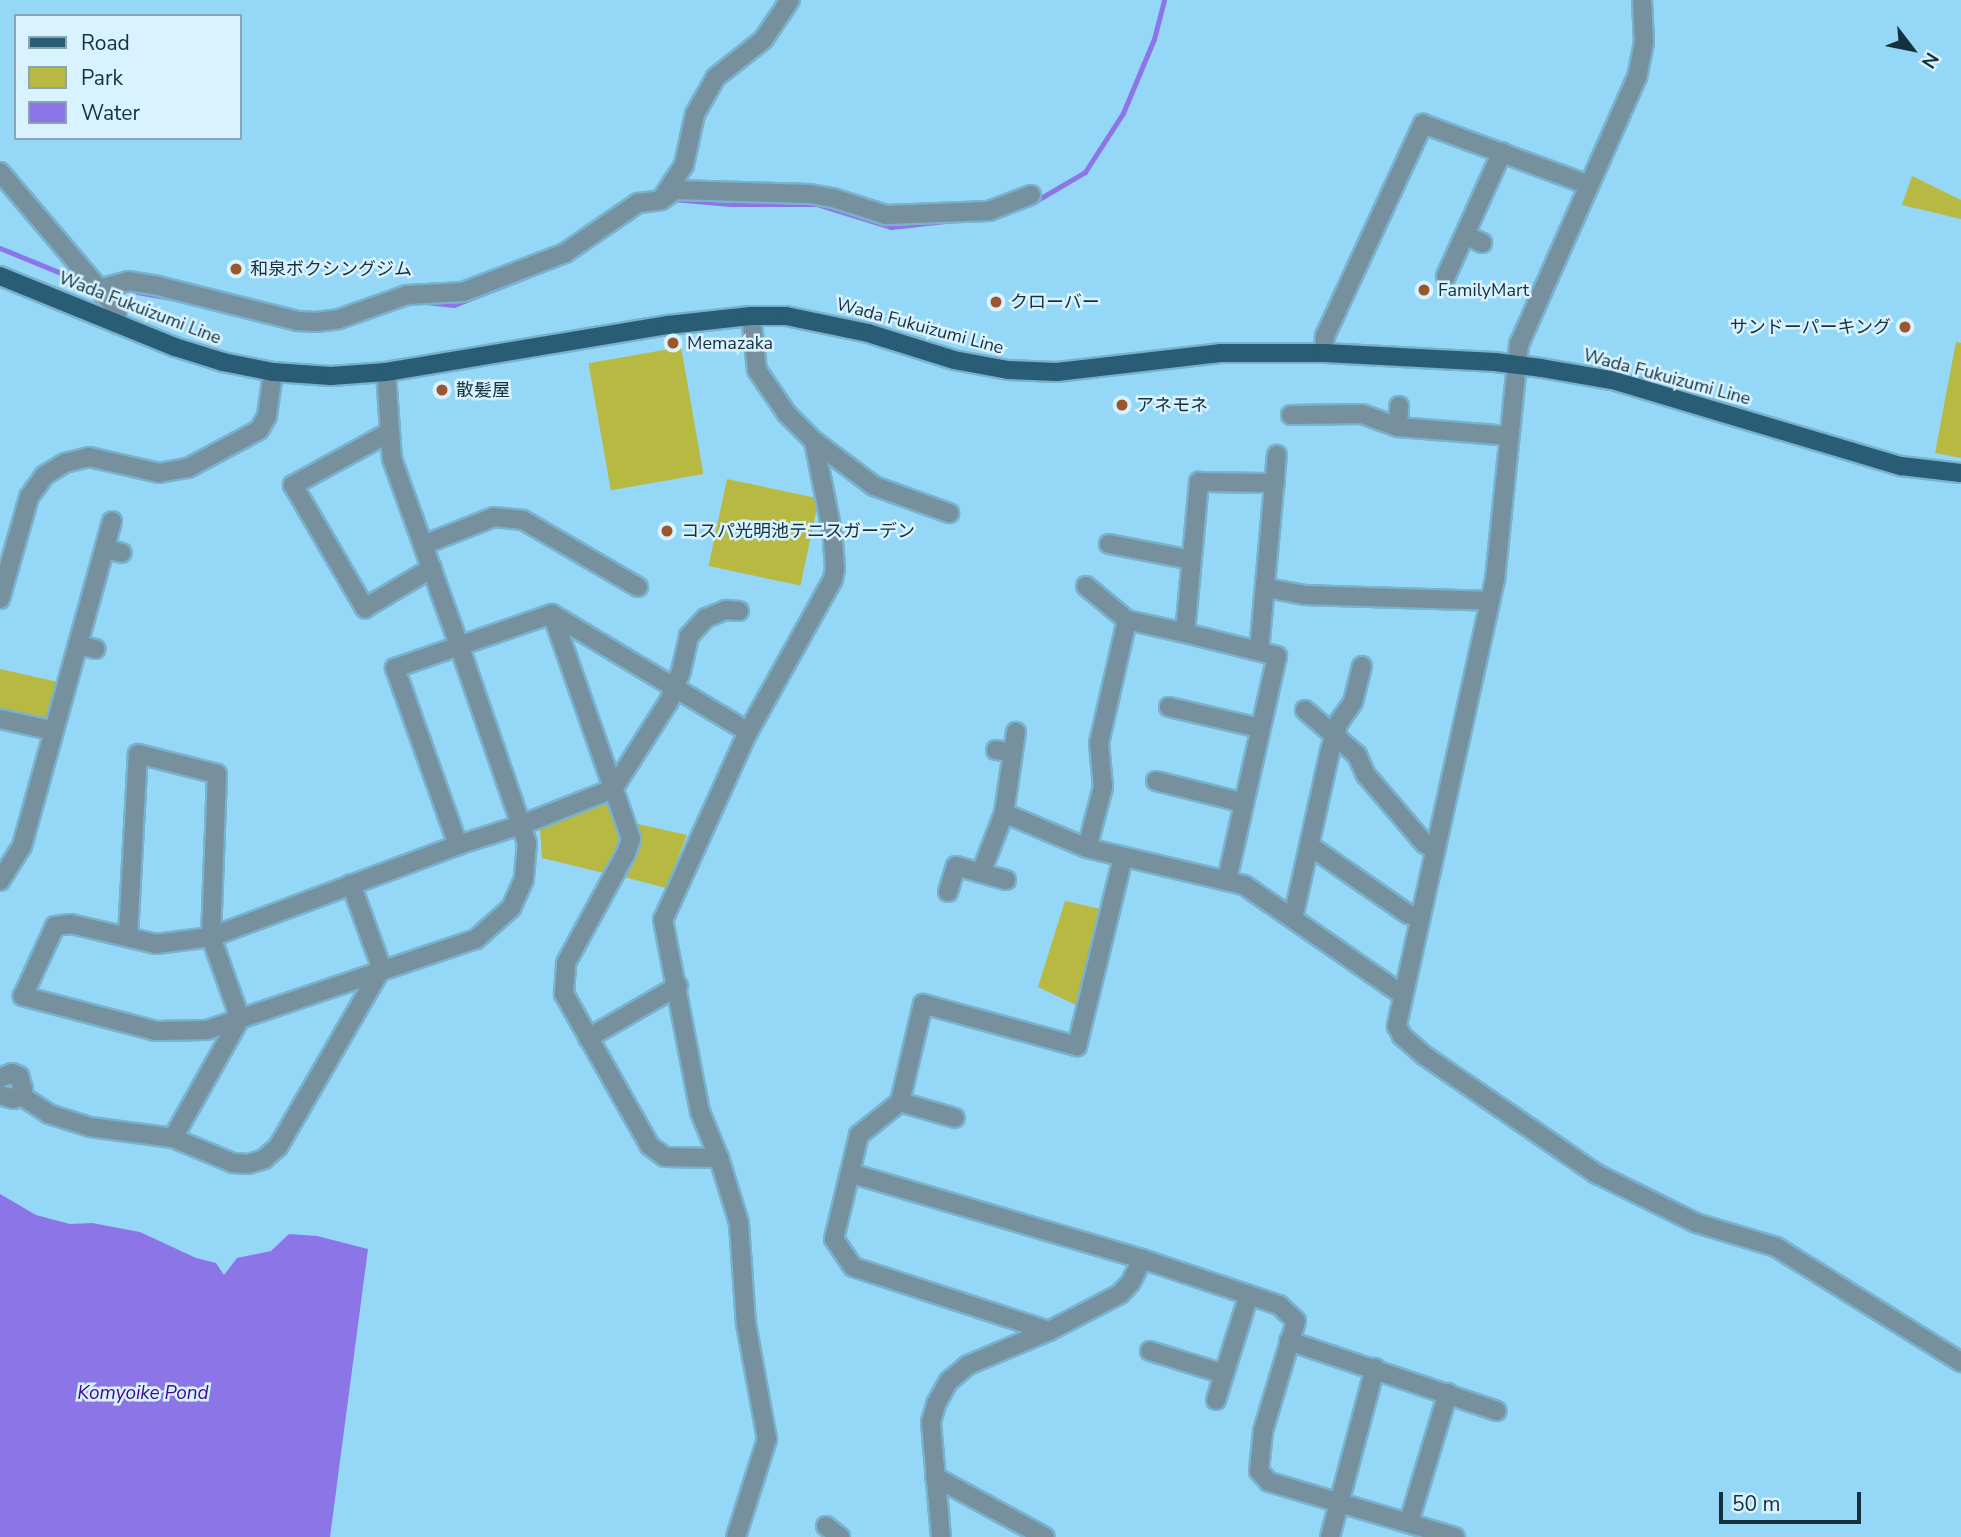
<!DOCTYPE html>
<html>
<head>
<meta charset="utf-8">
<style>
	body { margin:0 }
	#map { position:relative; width:1961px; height:1537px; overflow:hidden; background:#95d7f7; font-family:"Nunito Sans","Noto Sans JP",sans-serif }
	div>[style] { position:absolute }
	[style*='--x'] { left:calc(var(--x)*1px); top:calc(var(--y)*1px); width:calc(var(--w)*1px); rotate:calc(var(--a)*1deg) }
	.green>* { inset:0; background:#b7b943; transform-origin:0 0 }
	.water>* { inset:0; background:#8c76e7 }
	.stream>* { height:5px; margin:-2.5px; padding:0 2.5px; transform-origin:2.5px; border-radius:2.5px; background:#8c76e7 }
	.roads { filter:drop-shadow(2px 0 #79b2ce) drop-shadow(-2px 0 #79b2ce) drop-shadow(0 2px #79b2ce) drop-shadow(0 -2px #79b2ce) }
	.minor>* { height:18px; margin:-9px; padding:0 9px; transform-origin:9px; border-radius:9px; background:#76909e }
	.major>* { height:18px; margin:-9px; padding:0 9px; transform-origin:9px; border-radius:9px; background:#285d75 }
	.dots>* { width:19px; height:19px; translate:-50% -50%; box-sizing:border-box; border:4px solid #d8f2ff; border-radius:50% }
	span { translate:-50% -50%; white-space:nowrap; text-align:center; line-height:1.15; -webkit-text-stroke:5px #d8f2ff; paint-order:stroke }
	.poi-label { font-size:18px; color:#16313e }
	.left { translate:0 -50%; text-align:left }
	.right { translate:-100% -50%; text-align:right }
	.street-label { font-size:18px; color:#16313e }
	.water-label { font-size:19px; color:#420896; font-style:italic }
	.legend { position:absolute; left:14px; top:14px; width:228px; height:126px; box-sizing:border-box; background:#d8f2ff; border:2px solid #8aa5b2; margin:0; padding:9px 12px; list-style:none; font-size:21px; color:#16313e }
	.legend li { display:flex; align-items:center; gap:14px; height:35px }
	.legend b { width:35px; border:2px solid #8aa5b2 }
	.north { position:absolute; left:1877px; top:14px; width:70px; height:70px; -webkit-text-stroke:5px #d8f2ff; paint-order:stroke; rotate:122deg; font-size:19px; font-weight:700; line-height:28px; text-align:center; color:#16313e }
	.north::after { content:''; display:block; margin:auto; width:24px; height:32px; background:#16313e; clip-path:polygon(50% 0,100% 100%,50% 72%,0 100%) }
	.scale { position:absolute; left:1719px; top:1492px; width:142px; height:32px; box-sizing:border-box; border:4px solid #16313e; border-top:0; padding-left:9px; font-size:21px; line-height:24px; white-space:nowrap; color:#16313e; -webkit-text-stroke:5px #d8f2ff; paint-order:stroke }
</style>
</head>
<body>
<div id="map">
	<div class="green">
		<i style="clip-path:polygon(1912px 176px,1961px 200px,1961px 219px,1902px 205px)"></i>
		<i style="clip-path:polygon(1956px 342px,1961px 343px,1961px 458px,1935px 453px)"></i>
		<i style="left:681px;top:347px;width:129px;height:94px;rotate:80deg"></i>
		<i style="left:727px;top:479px;width:94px;height:89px;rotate:12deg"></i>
		<i style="clip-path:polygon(0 669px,62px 683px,52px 719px,45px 722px,0 712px)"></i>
		<i style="clip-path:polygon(604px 803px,611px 809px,620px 832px,616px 851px,604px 873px,542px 858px,540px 830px,544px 822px)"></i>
		<i style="clip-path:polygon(638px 824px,687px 835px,666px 888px,624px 877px,637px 854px)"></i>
		<i style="clip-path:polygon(1065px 901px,1101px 909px,1080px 1007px,1038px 987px)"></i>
	</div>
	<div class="water">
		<i style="clip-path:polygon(0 1194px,36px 1215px,70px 1224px,92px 1223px,140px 1232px,196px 1258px,216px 1263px,224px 1275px,237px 1258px,271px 1251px,289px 1234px,317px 1236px,368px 1249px,330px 1537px,0 1537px)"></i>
	</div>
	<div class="stream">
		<i style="--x:673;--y:199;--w:58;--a:4.9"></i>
		<i style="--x:731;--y:204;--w:86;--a:0"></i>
		<i style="--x:817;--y:204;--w:77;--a:17.3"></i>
		<i style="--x:891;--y:227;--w:55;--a:-6.2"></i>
		<i style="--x:1034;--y:202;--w:59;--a:-30.5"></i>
		<i style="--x:1085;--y:172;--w:70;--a:-57.2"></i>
		<i style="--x:1123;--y:113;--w:80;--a:-67.3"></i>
		<i style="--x:1154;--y:39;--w:40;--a:-75.6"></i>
		<i style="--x:0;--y:248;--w:84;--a:22.3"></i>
		<i style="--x:137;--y:292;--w:36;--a:10"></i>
		<i style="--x:425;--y:302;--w:29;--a:6"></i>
		<i style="--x:454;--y:305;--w:77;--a:-21.3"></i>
	</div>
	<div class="roads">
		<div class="minor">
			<i style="--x:1642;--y:0;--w:42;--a:87.3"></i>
			<i style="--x:1644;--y:42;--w:36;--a:101"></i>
			<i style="--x:1637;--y:77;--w:292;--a:113.8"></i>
			<i style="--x:1519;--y:344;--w:236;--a:95.8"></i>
			<i style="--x:1495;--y:579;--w:458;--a:102.4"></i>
			<i style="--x:1397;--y:1026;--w:11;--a:63"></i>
			<i style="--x:1402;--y:1036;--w:30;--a:41"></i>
			<i style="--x:1425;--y:1056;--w:209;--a:34.5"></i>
			<i style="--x:1597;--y:1174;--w:110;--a:26.3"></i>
			<i style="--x:1696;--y:1223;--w:84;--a:16.7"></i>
			<i style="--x:1776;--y:1247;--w:218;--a:31.9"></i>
			<i style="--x:0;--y:172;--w:181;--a:49.7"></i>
			<i style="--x:117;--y:310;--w:14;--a:90"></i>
			<i style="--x:661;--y:200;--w:18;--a:-34"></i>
			<i style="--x:676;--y:190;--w:134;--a:1.7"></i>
			<i style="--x:810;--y:194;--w:23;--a:10"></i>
			<i style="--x:833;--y:198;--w:56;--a:17.8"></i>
			<i style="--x:886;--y:215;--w:103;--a:-2.2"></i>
			<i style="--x:989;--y:211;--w:45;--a:-20.9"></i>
			<i style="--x:1465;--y:235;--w:19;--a:25"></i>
			<i style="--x:1446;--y:276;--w:136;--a:-65.7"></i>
			<i style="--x:99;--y:289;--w:30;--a:-15"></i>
			<i style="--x:128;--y:281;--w:26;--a:9"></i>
			<i style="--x:154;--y:285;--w:147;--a:14.1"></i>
			<i style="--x:297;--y:321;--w:19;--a:3"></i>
			<i style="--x:316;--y:322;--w:23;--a:-7"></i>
			<i style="--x:339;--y:319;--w:72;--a:-19.4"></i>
			<i style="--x:407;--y:295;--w:56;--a:-3.1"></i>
			<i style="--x:463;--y:292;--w:109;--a:-20.9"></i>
			<i style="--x:565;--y:253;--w:88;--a:-34.4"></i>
			<i style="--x:638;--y:203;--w:23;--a:-7"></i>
			<i style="--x:661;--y:200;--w:42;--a:-56.7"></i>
			<i style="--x:684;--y:165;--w:52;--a:-77.8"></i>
			<i style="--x:695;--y:114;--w:43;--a:-60.4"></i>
			<i style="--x:716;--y:77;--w:60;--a:-38.2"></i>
			<i style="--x:763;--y:40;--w:48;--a:-56"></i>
			<i style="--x:1324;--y:353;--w:17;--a:-87"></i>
			<i style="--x:1325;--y:336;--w:234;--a:-65.2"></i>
			<i style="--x:1423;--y:124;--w:177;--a:20.2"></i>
			<i style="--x:386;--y:372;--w:87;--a:86.1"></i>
			<i style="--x:392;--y:459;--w:198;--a:70.2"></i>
			<i style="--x:459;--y:645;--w:190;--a:71"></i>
			<i style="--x:521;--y:825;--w:19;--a:72"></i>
			<i style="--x:527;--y:843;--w:36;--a:95"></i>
			<i style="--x:524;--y:879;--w:32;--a:114"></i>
			<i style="--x:511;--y:908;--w:47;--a:138.5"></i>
			<i style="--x:476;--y:939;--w:284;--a:161.3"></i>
			<i style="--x:207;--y:1030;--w:51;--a:178.9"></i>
			<i style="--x:156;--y:1031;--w:138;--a:-165.3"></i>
			<i style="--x:23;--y:996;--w:77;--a:-65.4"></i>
			<i style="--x:55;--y:926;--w:16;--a:-7"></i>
			<i style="--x:71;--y:924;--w:87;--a:13.2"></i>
			<i style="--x:156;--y:944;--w:55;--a:-7.3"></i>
			<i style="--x:211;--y:937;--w:264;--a:-20.4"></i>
			<i style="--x:458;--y:845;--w:66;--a:-17.6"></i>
			<i style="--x:521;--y:825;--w:99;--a:-21.4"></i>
			<i style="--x:613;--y:789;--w:104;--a:-57.5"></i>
			<i style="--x:669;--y:701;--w:32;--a:-68"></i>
			<i style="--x:681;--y:671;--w:36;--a:-77"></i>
			<i style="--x:689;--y:636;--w:25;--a:-47"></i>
			<i style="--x:706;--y:618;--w:22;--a:-22"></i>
			<i style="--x:726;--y:610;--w:13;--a:4"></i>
			<i style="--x:1291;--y:415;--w:71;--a:-0.8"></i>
			<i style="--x:1362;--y:414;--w:38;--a:20"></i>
			<i style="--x:1398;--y:427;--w:111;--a:4.6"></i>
			<i style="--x:1398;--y:427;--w:21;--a:-87"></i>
			<i style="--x:390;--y:432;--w:111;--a:151.3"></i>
			<i style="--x:293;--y:485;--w:143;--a:59.7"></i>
			<i style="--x:365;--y:608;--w:78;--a:-30.8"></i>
			<i style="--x:814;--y:441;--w:75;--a:36.9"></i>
			<i style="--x:874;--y:486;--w:80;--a:19.8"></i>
			<i style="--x:1109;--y:544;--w:84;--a:11"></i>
			<i style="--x:423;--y:545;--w:76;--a:-21.5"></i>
			<i style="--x:494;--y:517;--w:29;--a:6"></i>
			<i style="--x:523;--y:520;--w:133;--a:30.2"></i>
			<i style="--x:105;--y:549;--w:17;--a:13"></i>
			<i style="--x:1086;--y:586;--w:53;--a:39.7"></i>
			<i style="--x:1266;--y:588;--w:39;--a:10"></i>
			<i style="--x:1304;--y:595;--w:186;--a:1.8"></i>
			<i style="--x:0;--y:599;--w:106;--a:-74.1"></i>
			<i style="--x:29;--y:497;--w:27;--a:-54"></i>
			<i style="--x:45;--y:475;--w:23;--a:-31"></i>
			<i style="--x:65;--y:463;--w:25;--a:-14"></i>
			<i style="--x:89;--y:457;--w:72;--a:12.9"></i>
			<i style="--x:159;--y:473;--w:29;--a:-10"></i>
			<i style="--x:188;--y:468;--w:81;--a:-28.2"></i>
			<i style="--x:259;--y:430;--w:16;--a:-60"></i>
			<i style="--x:267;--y:416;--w:44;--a:-82.2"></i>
			<i style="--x:1185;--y:633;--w:152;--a:-84.7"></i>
			<i style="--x:1199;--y:482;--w:76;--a:0.8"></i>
			<i style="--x:78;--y:645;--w:18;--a:13"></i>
			<i style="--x:1259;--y:651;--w:197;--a:-84.8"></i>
			<i style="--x:1169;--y:707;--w:93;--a:13"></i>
			<i style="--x:1305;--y:710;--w:69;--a:40.9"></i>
			<i style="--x:1357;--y:755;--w:22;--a:66"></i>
			<i style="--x:1366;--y:775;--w:89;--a:49.5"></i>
			<i style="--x:1424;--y:843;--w:13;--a:32"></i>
			<i style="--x:0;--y:719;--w:55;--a:12.5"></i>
			<i style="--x:996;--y:750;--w:17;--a:10"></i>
			<i style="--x:1156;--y:781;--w:91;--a:14"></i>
			<i style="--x:1004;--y:813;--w:90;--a:22.9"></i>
			<i style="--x:1087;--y:848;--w:161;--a:13.3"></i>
			<i style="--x:1244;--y:885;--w:193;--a:34.7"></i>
			<i style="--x:458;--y:845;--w:188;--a:-109.6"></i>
			<i style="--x:395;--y:668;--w:166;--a:-19"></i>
			<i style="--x:1310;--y:846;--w:119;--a:34.8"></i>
			<i style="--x:1408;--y:914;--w:13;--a:18"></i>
			<i style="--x:1087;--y:848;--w:63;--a:-75.3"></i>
			<i style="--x:1103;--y:787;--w:44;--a:-95.2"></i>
			<i style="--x:1099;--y:743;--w:126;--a:-77.2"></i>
			<i style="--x:1127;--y:620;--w:59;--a:12.6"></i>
			<i style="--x:1185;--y:633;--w:95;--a:14"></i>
			<i style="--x:1277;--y:656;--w:230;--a:102.6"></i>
			<i style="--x:981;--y:873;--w:64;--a:-69"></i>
			<i style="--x:1004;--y:813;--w:82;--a:-81.6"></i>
			<i style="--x:0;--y:881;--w:41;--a:-57.8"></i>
			<i style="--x:22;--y:846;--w:337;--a:-74.5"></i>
			<i style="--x:948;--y:892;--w:27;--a:-73"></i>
			<i style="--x:956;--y:866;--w:52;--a:15.6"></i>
			<i style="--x:1293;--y:918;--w:171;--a:-77.5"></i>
			<i style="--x:1330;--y:751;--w:30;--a:-73"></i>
			<i style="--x:1339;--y:722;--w:24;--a:-55"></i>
			<i style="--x:1353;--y:702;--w:37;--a:-76"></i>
			<i style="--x:128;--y:936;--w:182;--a:-86.9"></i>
			<i style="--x:138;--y:754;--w:81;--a:14.2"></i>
			<i style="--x:217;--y:774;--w:163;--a:92.1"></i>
			<i style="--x:211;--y:937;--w:74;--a:70.3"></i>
			<i style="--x:236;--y:1007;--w:15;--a:82"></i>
			<i style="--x:238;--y:1022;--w:133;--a:119.3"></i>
			<i style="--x:588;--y:1038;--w:104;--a:-30"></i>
			<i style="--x:0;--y:1078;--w:13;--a:-23"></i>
			<i style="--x:12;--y:1073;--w:8;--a:23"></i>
			<i style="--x:19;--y:1076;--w:14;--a:73"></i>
			<i style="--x:23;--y:1089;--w:13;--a:132"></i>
			<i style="--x:14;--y:1099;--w:15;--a:-164"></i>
			<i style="--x:20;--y:1095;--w:35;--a:33"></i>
			<i style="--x:49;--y:1114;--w:43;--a:17.6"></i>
			<i style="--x:90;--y:1127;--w:84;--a:7.5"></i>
			<i style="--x:173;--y:1138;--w:65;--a:22.6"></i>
			<i style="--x:233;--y:1163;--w:15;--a:4"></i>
			<i style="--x:248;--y:1164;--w:17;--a:-17"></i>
			<i style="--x:264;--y:1159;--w:18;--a:-41"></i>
			<i style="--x:278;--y:1147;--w:201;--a:-59.9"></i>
			<i style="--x:379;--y:973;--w:12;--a:-90"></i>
			<i style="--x:379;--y:961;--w:82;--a:-110"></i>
			<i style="--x:900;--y:1102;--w:57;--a:16.2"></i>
			<i style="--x:719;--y:1158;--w:54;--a:-178.9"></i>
			<i style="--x:665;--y:1157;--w:19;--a:-144"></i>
			<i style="--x:650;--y:1146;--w:175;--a:-119.5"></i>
			<i style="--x:564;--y:994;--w:31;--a:-86"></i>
			<i style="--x:566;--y:963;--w:125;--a:-61.4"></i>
			<i style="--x:626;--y:853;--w:15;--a:-70"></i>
			<i style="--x:631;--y:839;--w:238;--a:-109.3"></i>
			<i style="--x:552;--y:614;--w:229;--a:31"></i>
			<i style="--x:850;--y:1173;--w:304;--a:16.4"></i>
			<i style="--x:1142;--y:1259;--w:145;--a:18.6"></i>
			<i style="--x:1279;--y:1305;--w:23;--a:43"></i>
			<i style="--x:1296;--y:1321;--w:115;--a:106.7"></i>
			<i style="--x:1263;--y:1431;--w:40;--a:95.7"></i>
			<i style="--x:1259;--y:1471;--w:15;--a:48"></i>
			<i style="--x:1269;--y:1482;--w:194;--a:16.5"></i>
			<i style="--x:1049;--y:1331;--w:206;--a:-161.9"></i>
			<i style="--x:853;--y:1267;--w:34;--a:-124"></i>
			<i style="--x:834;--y:1239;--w:107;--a:-76.5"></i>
			<i style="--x:859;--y:1135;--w:53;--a:-38.8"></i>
			<i style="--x:900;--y:1102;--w:101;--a:-76.8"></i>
			<i style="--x:923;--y:1004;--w:160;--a:15.3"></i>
			<i style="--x:1077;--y:1046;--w:195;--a:-76.3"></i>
			<i style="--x:1289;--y:1341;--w:219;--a:18.6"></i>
			<i style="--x:1150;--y:1351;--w:77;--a:17.3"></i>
			<i style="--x:1216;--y:1400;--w:110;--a:-72.6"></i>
			<i style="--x:935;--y:1477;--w:125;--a:28.6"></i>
			<i style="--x:1409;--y:1522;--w:135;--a:-73.2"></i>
			<i style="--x:826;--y:1526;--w:18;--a:38"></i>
			<i style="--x:736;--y:1537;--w:103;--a:-72.4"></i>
			<i style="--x:767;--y:1439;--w:117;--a:-100.3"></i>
			<i style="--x:746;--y:1324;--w:101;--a:-94"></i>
			<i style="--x:739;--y:1223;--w:68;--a:-107.1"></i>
			<i style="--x:719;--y:1158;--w:50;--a:-112.4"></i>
			<i style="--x:700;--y:1112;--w:196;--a:-100.9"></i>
			<i style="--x:663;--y:920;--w:206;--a:-65.7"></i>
			<i style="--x:748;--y:732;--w:175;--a:-60.9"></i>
			<i style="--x:833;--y:579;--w:10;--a:-79"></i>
			<i style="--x:835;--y:569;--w:32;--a:-94"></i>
			<i style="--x:833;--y:537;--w:98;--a:-101.2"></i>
			<i style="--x:814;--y:441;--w:38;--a:-135"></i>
			<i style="--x:787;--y:414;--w:53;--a:-124.3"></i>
			<i style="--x:757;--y:370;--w:54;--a:-96.3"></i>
			<i style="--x:941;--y:1537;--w:115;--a:-95"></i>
			<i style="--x:931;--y:1422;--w:19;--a:-74"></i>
			<i style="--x:936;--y:1404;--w:26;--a:-61"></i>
			<i style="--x:949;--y:1381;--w:25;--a:-40"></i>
			<i style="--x:968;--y:1365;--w:88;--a:-22.8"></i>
			<i style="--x:1049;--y:1331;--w:80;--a:-27.5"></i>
			<i style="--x:1120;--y:1294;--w:16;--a:-47"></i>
			<i style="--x:1131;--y:1282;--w:25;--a:-64"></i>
			<i style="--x:1330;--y:1537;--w:175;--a:-75.1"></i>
		</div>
		<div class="major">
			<i style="--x:0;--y:276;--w:189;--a:22.1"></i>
			<i style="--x:175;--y:347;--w:50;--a:17.4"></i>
			<i style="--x:223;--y:362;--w:51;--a:11.3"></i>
			<i style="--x:273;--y:372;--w:58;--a:3.9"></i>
			<i style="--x:331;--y:376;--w:55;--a:-4.2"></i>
			<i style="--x:386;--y:372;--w:286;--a:-9.5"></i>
			<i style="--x:668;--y:325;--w:83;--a:-6.2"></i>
			<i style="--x:751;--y:316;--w:35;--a:0"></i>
			<i style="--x:786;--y:316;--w:84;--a:11.7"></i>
			<i style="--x:868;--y:333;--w:90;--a:17.4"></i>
			<i style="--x:954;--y:360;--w:55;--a:10.5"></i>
			<i style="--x:1008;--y:370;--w:49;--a:2.3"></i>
			<i style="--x:1057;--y:372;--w:164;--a:-6.6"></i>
			<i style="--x:1220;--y:353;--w:104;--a:0"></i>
			<i style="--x:1324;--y:353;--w:171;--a:3"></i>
			<i style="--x:1495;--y:362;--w:46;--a:7.4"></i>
			<i style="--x:1541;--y:368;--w:72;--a:9.6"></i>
			<i style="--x:1612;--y:380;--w:302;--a:16.6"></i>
			<i style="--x:1901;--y:466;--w:60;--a:6.7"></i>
		</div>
	</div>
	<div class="dots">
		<i style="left:236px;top:269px;background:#9b562b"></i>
		<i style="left:1424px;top:290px;background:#9b562b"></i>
		<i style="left:996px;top:302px;background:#9b562b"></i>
		<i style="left:1905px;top:327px;background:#9b562b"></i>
		<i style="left:673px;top:343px;background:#9b562b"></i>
		<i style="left:442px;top:390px;background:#9b562b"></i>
		<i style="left:1122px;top:405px;background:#9b562b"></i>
		<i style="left:667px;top:531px;background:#9b562b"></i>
	</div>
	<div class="poi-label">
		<span class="left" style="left:250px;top:269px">和泉ボクシングジム</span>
		<span class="left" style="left:1438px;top:290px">FamilyMart</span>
		<span class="left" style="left:1010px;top:302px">クローバー</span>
		<span class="right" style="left:1891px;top:327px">サンドーパーキング</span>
		<span class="left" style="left:687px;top:343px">Memazaka</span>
		<span class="left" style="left:456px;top:390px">散髪屋</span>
		<span class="left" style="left:1136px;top:405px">アネモネ</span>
		<span class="left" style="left:681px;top:531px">コスパ光明池テニスガーデン</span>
	</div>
	<div class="street-label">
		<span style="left:140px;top:308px;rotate:21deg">Wada Fukuizumi Line</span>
		<span style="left:920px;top:326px;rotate:15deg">Wada Fukuizumi Line</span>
		<span style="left:1667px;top:377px;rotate:15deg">Wada Fukuizumi Line</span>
	</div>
	<div class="water-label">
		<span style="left:143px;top:1394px">Komyoike Pond</span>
	</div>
	<ul class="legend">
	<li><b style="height:9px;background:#285d75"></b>Road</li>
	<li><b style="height:19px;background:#b7b943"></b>Park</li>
	<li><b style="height:19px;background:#8c76e7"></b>Water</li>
	</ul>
	<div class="north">N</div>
	<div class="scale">50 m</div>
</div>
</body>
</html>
